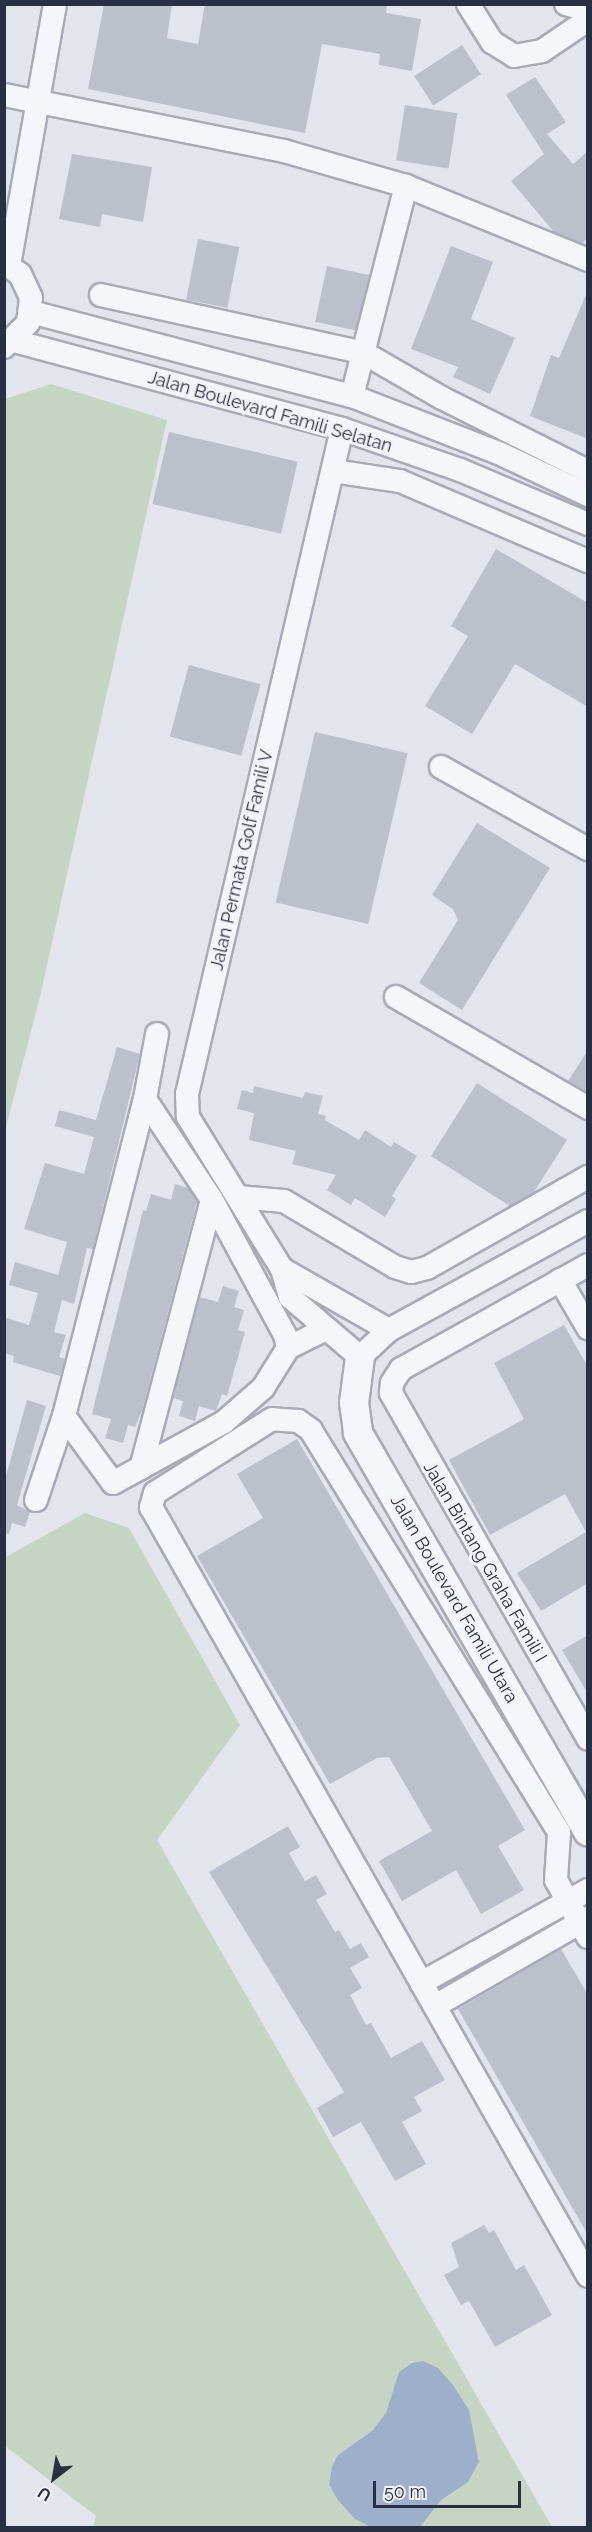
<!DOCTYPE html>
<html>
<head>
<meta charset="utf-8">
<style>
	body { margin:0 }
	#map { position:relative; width:592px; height:2532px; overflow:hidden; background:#e2e5eb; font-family:Raleway,sans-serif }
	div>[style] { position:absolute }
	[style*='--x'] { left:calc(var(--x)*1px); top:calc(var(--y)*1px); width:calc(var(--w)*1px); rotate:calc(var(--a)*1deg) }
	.green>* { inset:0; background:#c6d5c3 }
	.water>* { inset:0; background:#9dafcb }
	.building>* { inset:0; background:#bcc0cb; transform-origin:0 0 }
	.roads { filter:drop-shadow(2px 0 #a7abb5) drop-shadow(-2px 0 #a7abb5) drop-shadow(0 2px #a7abb5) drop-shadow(0 -2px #a7abb5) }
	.minor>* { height:22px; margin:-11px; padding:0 11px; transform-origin:11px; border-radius:11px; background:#f5f6f9 }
	.tertiary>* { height:28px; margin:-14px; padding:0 14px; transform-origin:14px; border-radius:14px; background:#f5f6f9 }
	span { translate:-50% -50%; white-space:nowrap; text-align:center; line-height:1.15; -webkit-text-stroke:6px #f2f4f8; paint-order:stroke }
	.street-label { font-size:18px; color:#2a3043 }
	.frame { position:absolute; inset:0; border:6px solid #2a3043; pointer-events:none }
	.north { position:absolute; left:24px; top:2448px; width:60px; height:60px; -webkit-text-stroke:4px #f2f4f8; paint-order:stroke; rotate:211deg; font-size:16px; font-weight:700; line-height:24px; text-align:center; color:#2a3043 }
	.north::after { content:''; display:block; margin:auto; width:21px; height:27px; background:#2a3043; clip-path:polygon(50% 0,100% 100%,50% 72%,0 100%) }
	.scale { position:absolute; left:373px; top:2481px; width:148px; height:27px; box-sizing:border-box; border:3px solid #2a3043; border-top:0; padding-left:8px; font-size:18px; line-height:21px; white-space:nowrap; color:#2a3043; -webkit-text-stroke:4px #f2f4f8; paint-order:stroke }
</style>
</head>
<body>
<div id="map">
	<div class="green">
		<i style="clip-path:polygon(51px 384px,167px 420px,40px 997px,5px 1131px,5px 399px)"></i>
		<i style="clip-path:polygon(85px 1513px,129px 1528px,240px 1725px,157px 1840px,552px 2527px,93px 2527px,96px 2516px,5px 2446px,4px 1558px)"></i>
	</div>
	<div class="water">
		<i style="clip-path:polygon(423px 2361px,438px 2368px,453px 2385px,469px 2410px,479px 2462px,468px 2482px,441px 2500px,420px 2527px,371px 2527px,355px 2519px,338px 2500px,329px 2485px,332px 2467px,337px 2456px,373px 2430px,386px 2413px,399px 2372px,412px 2363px)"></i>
	</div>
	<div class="building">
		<i style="clip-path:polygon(104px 4px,172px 4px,167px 38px,198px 44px,205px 4px,387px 4px,386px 13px,421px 19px,412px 71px,379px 65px,380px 54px,322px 44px,305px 133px,88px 89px)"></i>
		<i style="left:462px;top:45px;width:35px;height:57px;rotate:57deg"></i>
		<i style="clip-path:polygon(535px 77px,566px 122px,547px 134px,573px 164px,588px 151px,588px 239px,582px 243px,554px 232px,511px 181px,544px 154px,506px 95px)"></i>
		<i style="left:405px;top:105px;width:53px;height:56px;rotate:9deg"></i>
		<i style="clip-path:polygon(72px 154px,152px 167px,143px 222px,102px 214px,100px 227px,59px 219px)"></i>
		<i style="left:198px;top:239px;width:42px;height:62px;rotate:11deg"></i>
		<i style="clip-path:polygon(451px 246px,493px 262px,471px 319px,515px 338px,490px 394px,453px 377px,458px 367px,411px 349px)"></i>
		<i style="left:327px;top:266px;width:43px;height:57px;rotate:12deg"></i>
		<i style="clip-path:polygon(588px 290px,588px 439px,530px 416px,551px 355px,559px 358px)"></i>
		<i style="left:169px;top:432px;width:132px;height:74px;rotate:13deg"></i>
		<i style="clip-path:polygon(496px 549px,588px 603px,588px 707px,515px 664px,472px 734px,425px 706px,468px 636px,451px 626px)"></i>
		<i style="left:189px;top:665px;width:74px;height:74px;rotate:15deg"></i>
		<i style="left:315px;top:732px;width:95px;height:175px;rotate:13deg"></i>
		<i style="clip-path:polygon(477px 823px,550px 868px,462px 1010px,419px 983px,458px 920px,453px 909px,432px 895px)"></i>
		<i style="clip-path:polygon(117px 1047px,140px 1054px,93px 1249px,87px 1248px,74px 1304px,62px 1300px,54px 1332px,66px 1335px,59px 1357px,65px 1359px,60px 1376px,13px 1362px,14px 1356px,4px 1353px,4px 1317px,29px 1325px,38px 1293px,9px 1285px,15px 1262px,58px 1275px,67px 1242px,24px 1229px,45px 1163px,84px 1174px,94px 1137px,55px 1126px,59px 1110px,96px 1120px)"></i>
		<i style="clip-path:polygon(588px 1050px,588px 1092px,568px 1081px)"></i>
		<i style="clip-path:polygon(477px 1083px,567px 1140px,534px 1192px,510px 1206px,431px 1156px)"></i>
		<i style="clip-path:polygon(254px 1086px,303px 1098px,305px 1092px,323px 1096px,318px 1114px,326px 1116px,325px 1120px,359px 1140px,365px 1130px,391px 1147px,394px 1142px,417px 1156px,392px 1196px,396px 1199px,385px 1217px,355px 1198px,351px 1205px,327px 1190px,336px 1175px,292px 1164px,296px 1151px,249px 1140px,254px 1113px,237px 1109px,242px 1090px,253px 1093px)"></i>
		<i style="clip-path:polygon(175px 1184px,188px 1188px,197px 1202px,142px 1411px,135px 1427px,128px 1425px,123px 1443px,105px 1438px,111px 1419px,92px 1414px,96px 1397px,143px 1210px,146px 1211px,151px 1194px,171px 1200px)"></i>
		<i style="clip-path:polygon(223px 1286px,239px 1291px,234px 1307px,244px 1310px,238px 1330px,245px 1332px,227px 1396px,222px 1394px,216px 1411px,199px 1406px,195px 1421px,179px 1416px,183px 1401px,173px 1398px,200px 1297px,218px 1302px)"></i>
		<i style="clip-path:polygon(564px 1325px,588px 1367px,588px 1583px,541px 1611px,517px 1573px,586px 1532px,565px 1494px,490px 1535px,449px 1460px,524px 1419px,494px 1363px)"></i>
		<i style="clip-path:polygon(27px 1400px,46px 1406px,17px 1505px,30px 1512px,25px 1527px,12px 1523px,9px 1534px,4px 1533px,4px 1483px)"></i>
		<i style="clip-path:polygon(297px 1439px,525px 1830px,498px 1846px,524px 1890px,481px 1914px,456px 1870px,402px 1901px,379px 1861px,432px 1831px,389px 1757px,377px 1758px,330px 1784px,197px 1556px,263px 1518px,237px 1474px)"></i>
		<i style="clip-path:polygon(588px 1635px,588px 1694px,562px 1650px)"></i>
		<i style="clip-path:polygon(288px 1826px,300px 1847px,289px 1853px,305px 1881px,316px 1875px,327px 1894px,316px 1900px,335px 1932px,339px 1930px,350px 1949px,361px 1943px,369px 1957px,350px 1968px,362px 1988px,350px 1995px,366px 2025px,371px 2023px,391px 2058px,422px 2041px,445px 2080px,414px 2097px,422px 2111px,402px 2122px,426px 2164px,395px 2181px,361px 2122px,333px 2137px,317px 2108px,344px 2092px,209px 1872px)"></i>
		<i style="clip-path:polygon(561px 1949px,588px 1995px,588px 2235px,458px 2009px)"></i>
		<i style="clip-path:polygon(484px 2225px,489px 2233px,494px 2230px,516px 2270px,524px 2265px,552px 2315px,495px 2347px,469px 2301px,461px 2305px,444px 2275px,459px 2267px,451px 2243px)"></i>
	</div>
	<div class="roads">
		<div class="minor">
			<i style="--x:468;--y:4;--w:45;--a:57.7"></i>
			<i style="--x:492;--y:42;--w:26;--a:32"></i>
			<i style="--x:514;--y:56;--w:28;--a:-10"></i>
			<i style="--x:542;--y:51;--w:55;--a:-34"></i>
			<i style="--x:566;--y:4;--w:23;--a:15"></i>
			<i style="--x:4;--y:95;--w:286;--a:11.3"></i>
			<i style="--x:284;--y:151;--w:127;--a:16"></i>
			<i style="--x:406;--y:186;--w:196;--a:22.1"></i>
			<i style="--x:4;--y:263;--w:19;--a:35"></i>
			<i style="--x:20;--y:274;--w:26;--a:65"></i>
			<i style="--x:31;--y:298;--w:25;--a:97"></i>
			<i style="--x:28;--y:323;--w:34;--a:135"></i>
			<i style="--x:9;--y:265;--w:265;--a:-80"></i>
			<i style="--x:101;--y:295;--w:269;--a:12.4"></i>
			<i style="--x:364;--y:353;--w:90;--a:30"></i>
			<i style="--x:442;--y:398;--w:163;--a:26.6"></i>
			<i style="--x:31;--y:312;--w:332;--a:14.7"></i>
			<i style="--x:352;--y:396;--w:162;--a:21.3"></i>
			<i style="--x:503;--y:455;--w:94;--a:25.2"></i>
			<i style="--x:14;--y:341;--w:340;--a:15"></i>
			<i style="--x:342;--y:429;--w:125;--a:19.2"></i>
			<i style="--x:460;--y:470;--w:139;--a:22.9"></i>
			<i style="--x:352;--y:396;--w:217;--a:-75.6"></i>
			<i style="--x:342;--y:429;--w:683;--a:103.12"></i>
			<i style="--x:187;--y:1094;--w:23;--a:88"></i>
			<i style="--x:188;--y:1117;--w:179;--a:58.3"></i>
			<i style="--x:282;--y:1269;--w:29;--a:74"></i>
			<i style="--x:290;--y:1297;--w:92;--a:40.6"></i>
			<i style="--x:360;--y:1357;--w:40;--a:-43"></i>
			<i style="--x:389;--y:1330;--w:227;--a:-28.7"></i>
			<i style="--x:333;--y:471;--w:68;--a:8.5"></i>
			<i style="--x:400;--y:481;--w:204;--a:23.1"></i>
			<i style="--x:441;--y:767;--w:168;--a:29.2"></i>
			<i style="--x:396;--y:997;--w:222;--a:30"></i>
			<i style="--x:238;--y:1197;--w:46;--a:5"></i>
			<i style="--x:284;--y:1201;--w:129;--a:30.7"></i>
			<i style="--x:395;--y:1267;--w:17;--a:17"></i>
			<i style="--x:411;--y:1272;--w:16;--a:-14"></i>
			<i style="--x:427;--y:1268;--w:185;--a:-29.5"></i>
			<i style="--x:588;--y:1265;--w:214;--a:150.9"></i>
			<i style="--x:401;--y:1369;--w:17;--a:123"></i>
			<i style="--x:392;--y:1383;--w:10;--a:96"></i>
			<i style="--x:391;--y:1393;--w:398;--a:60.3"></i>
			<i style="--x:282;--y:1269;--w:123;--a:29.7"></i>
			<i style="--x:560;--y:1280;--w:56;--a:59.7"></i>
			<i style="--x:288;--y:1348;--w:42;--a:-26.6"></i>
			<i style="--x:64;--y:1416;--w:83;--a:53.8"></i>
			<i style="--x:113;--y:1483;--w:127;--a:-28.8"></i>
			<i style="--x:224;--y:1422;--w:52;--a:-41.1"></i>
			<i style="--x:263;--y:1388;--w:47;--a:-58"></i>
			<i style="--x:288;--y:1348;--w:13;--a:-103"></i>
			<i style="--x:285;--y:1335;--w:153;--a:-118.4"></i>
			<i style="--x:141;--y:1468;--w:277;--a:-75.2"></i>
			<i style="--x:212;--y:1200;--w:121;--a:-123.6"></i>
			<i style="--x:36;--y:1500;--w:89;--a:-71.6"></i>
			<i style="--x:64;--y:1416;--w:327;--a:-75.7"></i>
			<i style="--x:145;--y:1099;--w:66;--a:-79.5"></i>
			<i style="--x:588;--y:1937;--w:65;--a:-119.3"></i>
			<i style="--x:556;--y:1880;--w:48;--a:-86.4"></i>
			<i style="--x:559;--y:1832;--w:472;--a:-121.7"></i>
			<i style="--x:311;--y:1430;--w:16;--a:-145"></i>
			<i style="--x:298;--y:1421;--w:26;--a:-176"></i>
			<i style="--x:272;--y:1419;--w:138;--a:147.7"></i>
			<i style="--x:155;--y:1493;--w:15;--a:106"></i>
			<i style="--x:151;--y:1507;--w:884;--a:60.39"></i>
			<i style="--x:421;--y:1983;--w:191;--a:-29.1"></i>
			<i style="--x:435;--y:2006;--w:177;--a:-29.9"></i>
		</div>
		<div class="tertiary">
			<i style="--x:360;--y:1357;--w:46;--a:97.4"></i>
			<i style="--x:354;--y:1403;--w:30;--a:82"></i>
			<i style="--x:358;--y:1433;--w:460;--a:60"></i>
		</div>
	</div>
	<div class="street-label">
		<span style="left:270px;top:412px;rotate:16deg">Jalan Boulevard Famili Selatan</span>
		<span style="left:242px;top:860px;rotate:-77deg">Jalan Permata Golf Famili V</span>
		<span style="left:485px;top:1562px;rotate:60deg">Jalan Bintang Graha Famili I</span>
		<span style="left:454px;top:1599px;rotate:60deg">Jalan Boulevard Famili Utara</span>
	</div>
	<div class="frame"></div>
	<div class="north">U</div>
	<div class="scale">50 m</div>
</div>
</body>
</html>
